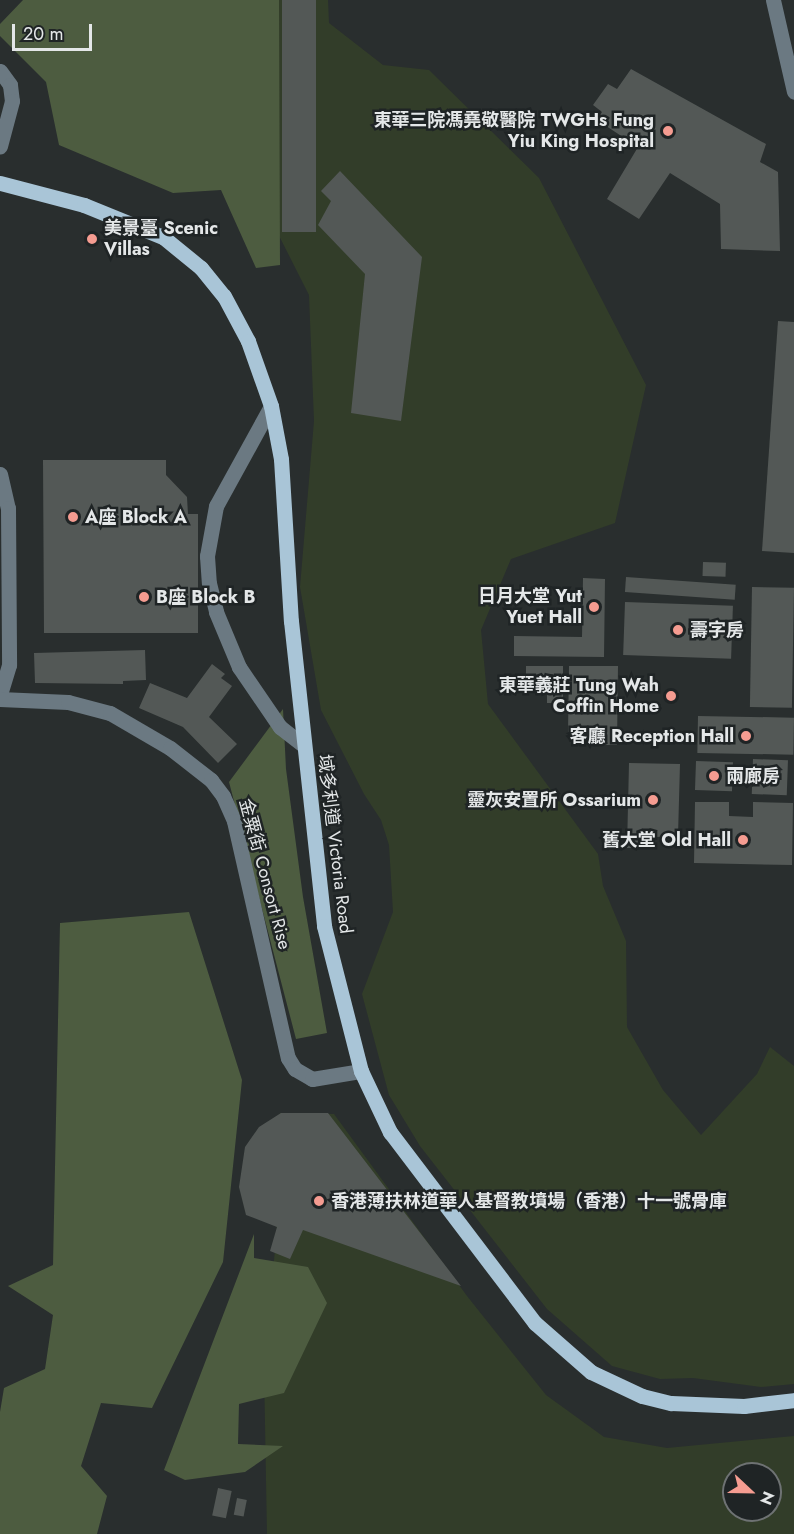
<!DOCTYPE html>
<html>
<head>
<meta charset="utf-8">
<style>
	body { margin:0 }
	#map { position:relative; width:794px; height:1534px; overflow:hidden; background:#292e2e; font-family:Jost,"Noto Sans TC",sans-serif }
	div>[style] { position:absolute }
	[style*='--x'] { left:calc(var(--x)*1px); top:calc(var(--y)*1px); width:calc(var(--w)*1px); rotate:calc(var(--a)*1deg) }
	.green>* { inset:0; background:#323d29 }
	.forest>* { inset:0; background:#4d5c40 }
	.building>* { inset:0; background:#535856; transform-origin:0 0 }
	.minor>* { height:15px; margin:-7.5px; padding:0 7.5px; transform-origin:7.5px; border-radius:7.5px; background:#6b7982 }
	.major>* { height:15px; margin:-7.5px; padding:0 7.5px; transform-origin:7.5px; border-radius:7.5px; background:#a9c5d7 }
	.dots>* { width:16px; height:16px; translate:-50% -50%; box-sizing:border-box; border:3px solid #1f2425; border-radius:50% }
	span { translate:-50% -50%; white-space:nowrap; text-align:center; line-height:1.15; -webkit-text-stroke:5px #1f2425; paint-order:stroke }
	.poi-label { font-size:18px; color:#e4e7e8; font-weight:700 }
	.right { translate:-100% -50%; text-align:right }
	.left { translate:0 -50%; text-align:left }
	.street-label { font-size:18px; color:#e4e7e8 }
	.north { position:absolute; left:722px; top:1462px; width:60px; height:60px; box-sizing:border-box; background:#1f2425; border:2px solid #6e7273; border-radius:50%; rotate:112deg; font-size:16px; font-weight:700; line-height:24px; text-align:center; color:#e4e7e8 }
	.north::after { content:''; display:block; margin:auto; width:21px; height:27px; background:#f59c91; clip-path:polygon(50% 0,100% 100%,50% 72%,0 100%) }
	.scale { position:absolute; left:12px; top:24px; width:80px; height:27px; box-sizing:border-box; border:3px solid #e4e7e8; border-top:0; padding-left:8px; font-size:18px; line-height:21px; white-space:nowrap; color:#e4e7e8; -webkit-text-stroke:4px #1f2425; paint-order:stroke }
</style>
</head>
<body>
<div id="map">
	<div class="green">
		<i style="clip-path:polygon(265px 0,328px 0,329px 23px,383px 65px,429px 70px,539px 178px,646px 385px,615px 523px,511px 559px,481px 630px,488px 704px,598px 854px,603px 886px,626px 941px,627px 1027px,663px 1090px,701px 1135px,757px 1074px,770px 1047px,794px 1066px,794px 1384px,761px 1387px,693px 1378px,660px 1379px,612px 1366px,547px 1309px,420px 1146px,389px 1095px,362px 994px,393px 912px,389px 845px,381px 820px,364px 794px,321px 710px,300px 587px,314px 421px,309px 295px,268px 214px)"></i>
		<i style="clip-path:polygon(evenodd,280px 1113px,334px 1114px,467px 1296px,546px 1395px,604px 1437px,667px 1448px,794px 1436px,794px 1534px,267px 1534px,264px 1368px,277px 1228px,262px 1201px,259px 1168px,280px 1113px,734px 1474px,770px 1474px,770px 1510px,734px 1510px,734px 1474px)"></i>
	</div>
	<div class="forest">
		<i style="clip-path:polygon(23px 0,279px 0,280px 265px,256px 268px,221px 190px,173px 193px,59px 145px,46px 82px,0 36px,0 24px)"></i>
		<i style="clip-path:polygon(283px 709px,286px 769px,303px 897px,327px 1033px,296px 1039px,229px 782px)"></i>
		<i style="clip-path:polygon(189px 912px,242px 1080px,223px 1262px,152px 1408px,101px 1403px,81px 1466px,107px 1496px,97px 1534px,0 1534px,0 1412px,4px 1388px,45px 1369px,53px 1315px,8px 1286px,53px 1265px,60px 923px)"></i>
		<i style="clip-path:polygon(254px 1234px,254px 1258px,308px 1267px,327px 1303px,284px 1393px,239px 1404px,238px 1444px,283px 1446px,245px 1472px,185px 1480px,164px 1470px)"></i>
	</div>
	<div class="building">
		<i style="left:282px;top:0;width:34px;height:232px"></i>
		<i style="clip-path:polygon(631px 69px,766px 144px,760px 162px,778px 172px,780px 251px,721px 249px,720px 204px,670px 173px,639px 219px,607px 199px,638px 147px,597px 120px,602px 112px,593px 105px,608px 84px,617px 89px)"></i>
		<i style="clip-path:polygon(340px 171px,422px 257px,401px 421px,351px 413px,365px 274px,318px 225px,331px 201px,321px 191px)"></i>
		<i style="clip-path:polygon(778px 321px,794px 322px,794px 553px,762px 551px)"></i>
		<i style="clip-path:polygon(43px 460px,166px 460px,166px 475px,187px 497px,188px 514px,198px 514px,198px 633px,44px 633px)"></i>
		<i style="left:703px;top:562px;width:23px;height:14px;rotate:2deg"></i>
		<i style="left:626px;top:577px;width:110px;height:15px;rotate:4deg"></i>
		<i style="clip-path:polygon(583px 578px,605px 579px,604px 657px,514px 656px,514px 636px,582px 637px)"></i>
		<i style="left:752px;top:587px;width:42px;height:120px;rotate:1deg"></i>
		<i style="left:625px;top:602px;width:108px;height:53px;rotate:2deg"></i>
		<i style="clip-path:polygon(145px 650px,146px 680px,123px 681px,123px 684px,35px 683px,34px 653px)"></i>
		<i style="clip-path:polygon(212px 664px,225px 674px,221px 678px,232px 686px,209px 717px,237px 744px,218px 763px,183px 727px,139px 708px,150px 683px,187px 698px)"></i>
		<i style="clip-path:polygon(526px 666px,563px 666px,563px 703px,547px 703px,547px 684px,526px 684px)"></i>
		<i style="clip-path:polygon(569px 666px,618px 666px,617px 745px,602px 745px,602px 732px,568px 732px)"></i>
		<i style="left:698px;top:716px;width:96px;height:37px;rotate:1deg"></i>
		<i style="left:753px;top:759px;width:35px;height:35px;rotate:2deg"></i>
		<i style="left:696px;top:761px;width:37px;height:29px;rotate:2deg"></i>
		<i style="clip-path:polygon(629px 763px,680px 764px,678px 836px,656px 837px,656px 848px,627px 848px)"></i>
		<i style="clip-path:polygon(695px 802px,729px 802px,729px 816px,753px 817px,753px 802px,793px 803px,792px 865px,694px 863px)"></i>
		<i style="clip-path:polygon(281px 1113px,328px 1113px,461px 1286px,303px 1230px,290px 1259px,270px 1251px,277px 1227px,246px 1215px,239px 1187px,245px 1147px,259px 1127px)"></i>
		<i style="left:218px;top:1488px;width:14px;height:28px;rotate:12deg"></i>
		<i style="left:237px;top:1498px;width:10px;height:17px;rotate:11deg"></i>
	</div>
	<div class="minor">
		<i style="--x:773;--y:0;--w:94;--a:77.1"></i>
		<i style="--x:0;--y:71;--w:17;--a:54"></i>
		<i style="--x:10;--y:85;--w:16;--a:83"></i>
		<i style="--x:12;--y:101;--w:47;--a:104.9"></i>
		<i style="--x:271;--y:406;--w:114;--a:118.8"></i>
		<i style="--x:216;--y:506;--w:51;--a:100.2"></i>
		<i style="--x:207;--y:556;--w:27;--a:86"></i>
		<i style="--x:209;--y:583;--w:30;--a:76"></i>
		<i style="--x:216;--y:612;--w:60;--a:67.3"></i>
		<i style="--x:239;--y:667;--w:73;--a:55.7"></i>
		<i style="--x:280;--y:727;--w:29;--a:38"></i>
		<i style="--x:0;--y:474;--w:35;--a:77"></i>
		<i style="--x:8;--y:508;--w:157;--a:89.6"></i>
		<i style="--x:9;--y:665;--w:30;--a:107"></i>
		<i style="--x:0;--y:699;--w:68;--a:2.5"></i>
		<i style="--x:68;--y:702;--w:43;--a:14.7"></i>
		<i style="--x:110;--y:713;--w:69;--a:30.3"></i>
		<i style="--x:170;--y:748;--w:52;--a:38"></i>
		<i style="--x:211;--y:780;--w:20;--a:53"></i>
		<i style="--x:223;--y:796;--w:27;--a:66"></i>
		<i style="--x:234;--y:821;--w:243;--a:77.2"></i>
		<i style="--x:288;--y:1058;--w:13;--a:58"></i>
		<i style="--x:295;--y:1069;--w:20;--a:30"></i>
		<i style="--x:312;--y:1079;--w:50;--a:-9.3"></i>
	</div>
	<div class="major">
		<i style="--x:0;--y:183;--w:87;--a:14.7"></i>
		<i style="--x:84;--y:205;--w:85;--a:22.1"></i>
		<i style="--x:163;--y:237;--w:49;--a:39.2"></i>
		<i style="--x:201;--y:268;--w:36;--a:51"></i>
		<i style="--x:224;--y:296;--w:51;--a:61.9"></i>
		<i style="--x:248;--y:341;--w:69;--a:70.5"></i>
		<i style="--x:271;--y:406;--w:54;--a:79.3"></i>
		<i style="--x:281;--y:459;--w:162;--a:86.5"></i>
		<i style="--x:291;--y:621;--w:307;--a:83.8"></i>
		<i style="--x:324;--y:926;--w:150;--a:75.7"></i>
		<i style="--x:361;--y:1071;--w:68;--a:64.6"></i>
		<i style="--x:390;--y:1132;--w:240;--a:52.8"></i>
		<i style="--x:535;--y:1323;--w:74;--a:41.2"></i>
		<i style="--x:591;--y:1372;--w:56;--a:25.2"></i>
		<i style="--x:642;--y:1396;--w:30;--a:14"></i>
		<i style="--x:671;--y:1403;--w:73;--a:2.4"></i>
		<i style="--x:744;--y:1406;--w:50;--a:-6.8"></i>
	</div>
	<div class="dots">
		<i style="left:668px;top:131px;background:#f59c91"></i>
		<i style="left:92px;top:239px;background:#f59c91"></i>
		<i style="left:73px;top:517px;background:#f59c91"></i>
		<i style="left:144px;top:597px;background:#f59c91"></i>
		<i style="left:594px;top:607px;background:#f59c91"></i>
		<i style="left:678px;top:630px;background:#f59c91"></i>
		<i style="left:671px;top:696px;background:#f59c91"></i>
		<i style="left:746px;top:736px;background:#f59c91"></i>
		<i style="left:714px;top:776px;background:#f59c91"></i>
		<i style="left:653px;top:800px;background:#f59c91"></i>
		<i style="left:743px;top:840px;background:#f59c91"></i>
		<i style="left:319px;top:1201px;background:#f59c91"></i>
	</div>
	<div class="poi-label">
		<span class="right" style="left:654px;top:131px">東華三院馮堯敬醫院 TWGHs Fung<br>Yiu King Hospital</span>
		<span class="left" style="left:104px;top:239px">美景臺 Scenic<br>Villas</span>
		<span class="left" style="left:85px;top:517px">A座 Block A</span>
		<span class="left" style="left:156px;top:597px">B座 Block B</span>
		<span class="right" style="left:582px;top:607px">日月大堂 Yut<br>Yuet Hall</span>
		<span class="left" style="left:690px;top:630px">壽字房</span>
		<span class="right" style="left:659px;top:696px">東華義莊 Tung Wah<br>Coffin Home</span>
		<span class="right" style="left:734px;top:736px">客廳 Reception Hall</span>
		<span class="left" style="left:726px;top:776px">兩廊房</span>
		<span class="right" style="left:641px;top:800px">靈灰安置所 Ossarium</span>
		<span class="right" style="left:731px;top:840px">舊大堂 Old Hall</span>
		<span class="left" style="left:331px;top:1201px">香港薄扶林道華人基督教墳場（香港）十一號骨庫</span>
	</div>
	<div class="street-label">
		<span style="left:335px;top:844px;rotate:83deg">域多利道 Victoria Road</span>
		<span style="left:265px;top:874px;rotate:75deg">金粟街 Consort Rise</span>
	</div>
	<div class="north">N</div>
	<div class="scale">20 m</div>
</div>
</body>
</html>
